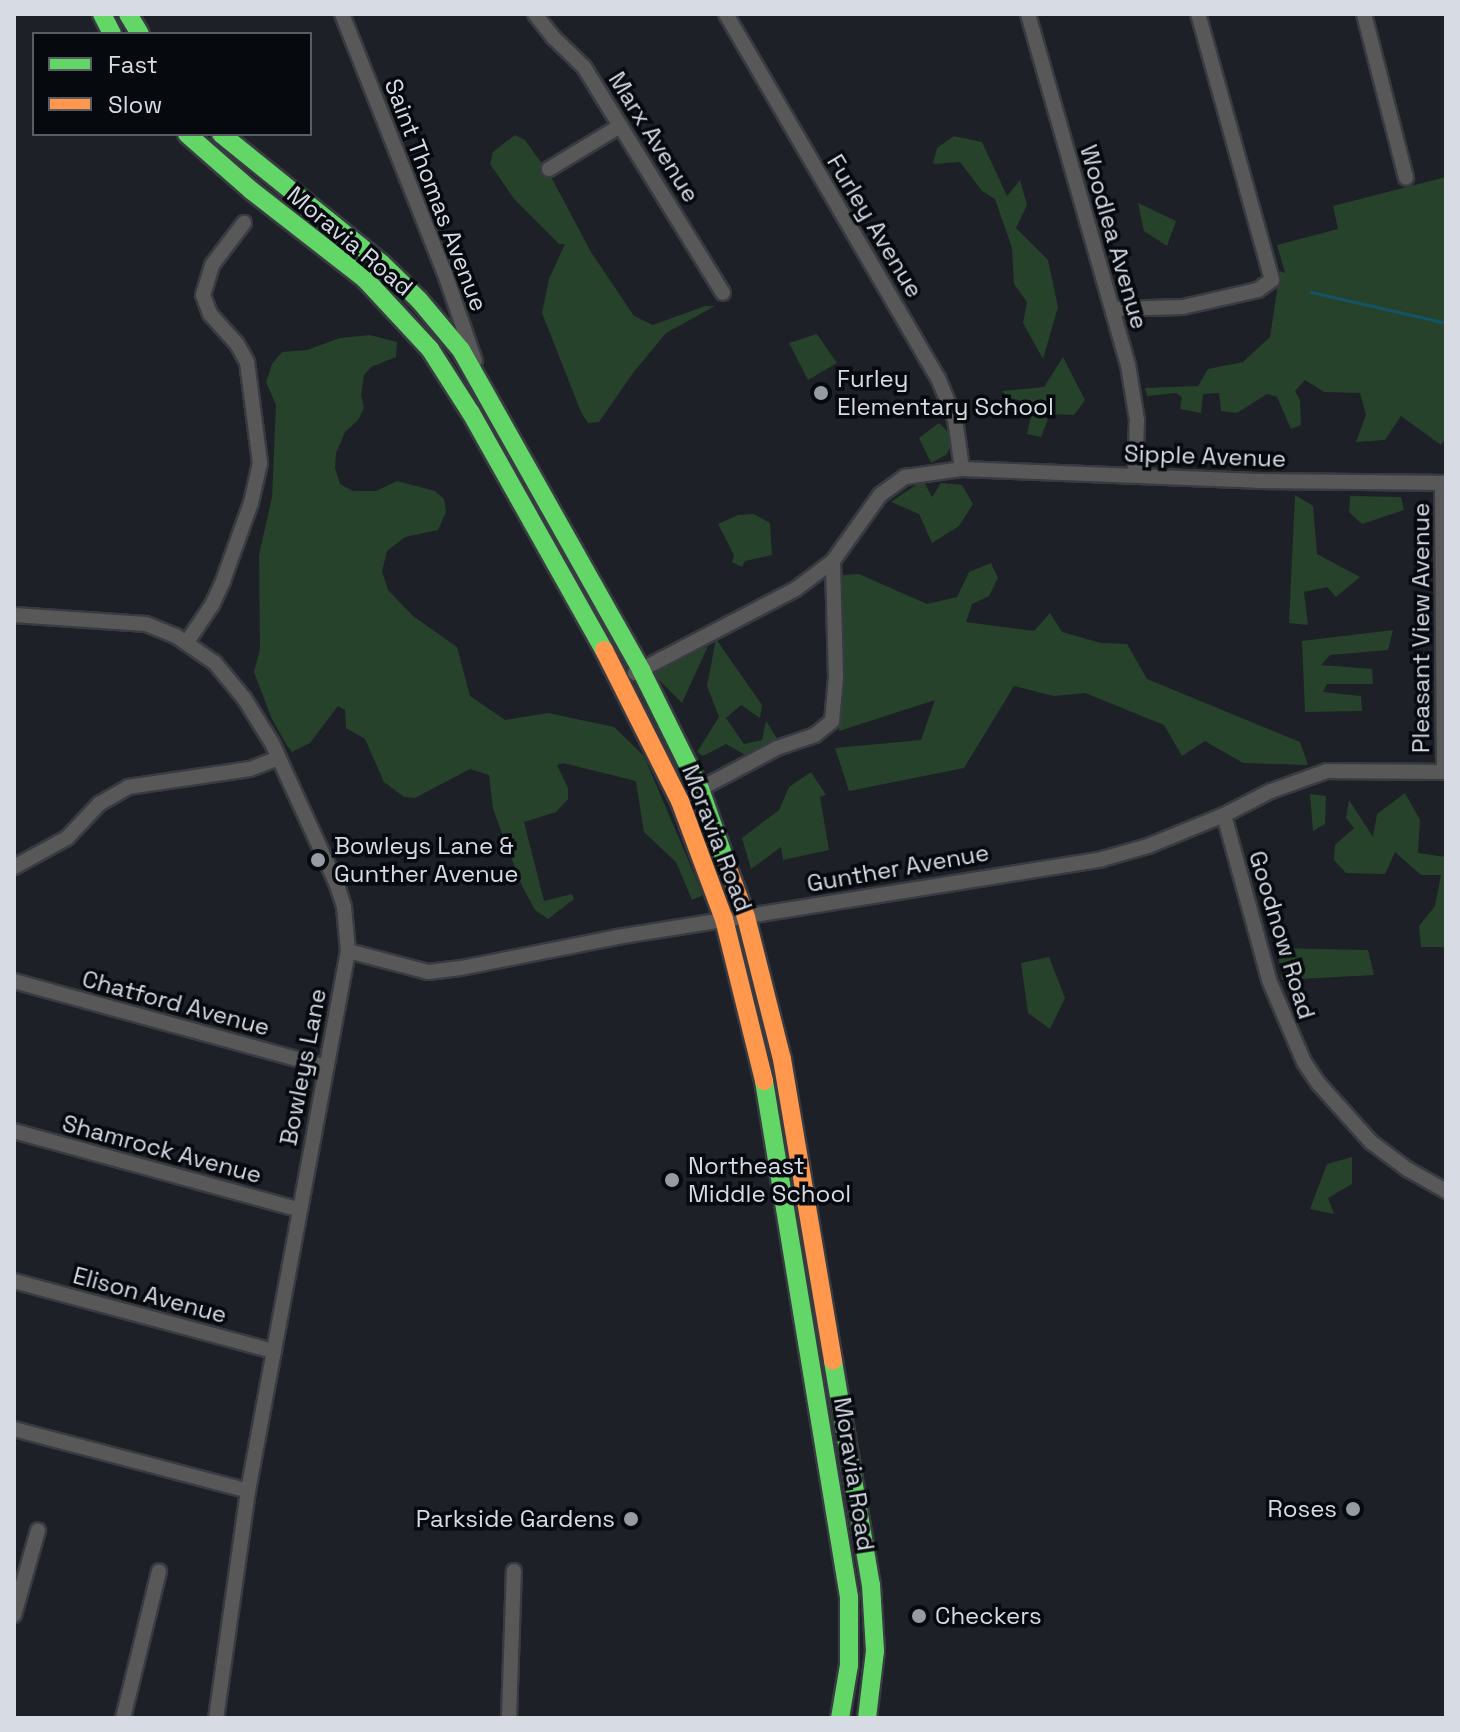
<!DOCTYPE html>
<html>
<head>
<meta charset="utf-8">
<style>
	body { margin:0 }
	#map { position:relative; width:1460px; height:1732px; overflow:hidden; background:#1d2027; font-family:"Space Grotesk",sans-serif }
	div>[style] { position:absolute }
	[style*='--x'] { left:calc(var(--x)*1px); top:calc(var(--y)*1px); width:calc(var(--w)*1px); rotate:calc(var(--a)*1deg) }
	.green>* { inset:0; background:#26422a }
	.stream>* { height:3px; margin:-1.5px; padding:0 1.5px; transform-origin:1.5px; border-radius:1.5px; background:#135466 }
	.roads { filter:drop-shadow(2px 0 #383b41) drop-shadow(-2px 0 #383b41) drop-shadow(0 2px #383b41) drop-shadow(0 -2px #383b41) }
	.street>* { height:14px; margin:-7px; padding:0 7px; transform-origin:7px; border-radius:7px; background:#595859 }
	.fast>* { height:18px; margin:-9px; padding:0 9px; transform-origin:9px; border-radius:9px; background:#63d668 }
	.slow>* { height:18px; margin:-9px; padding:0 9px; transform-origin:9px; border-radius:9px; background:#ff974d }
	.dots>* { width:22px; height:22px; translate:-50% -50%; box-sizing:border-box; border:4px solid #06090e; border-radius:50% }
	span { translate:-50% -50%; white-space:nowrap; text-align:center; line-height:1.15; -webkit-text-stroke:7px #06090e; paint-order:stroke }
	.street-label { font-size:24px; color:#d7dbe4 }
	.poi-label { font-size:24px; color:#d7dbe4 }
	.left { translate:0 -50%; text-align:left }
	.right { translate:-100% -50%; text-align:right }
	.frame { position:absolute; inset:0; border:16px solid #d7dbe4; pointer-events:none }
	.legend { position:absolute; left:32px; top:32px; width:280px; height:104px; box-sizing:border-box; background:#06090e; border:2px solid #5a5d64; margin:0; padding:10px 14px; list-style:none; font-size:24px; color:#d7dbe4 }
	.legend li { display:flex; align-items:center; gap:16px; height:40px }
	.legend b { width:40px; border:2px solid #5a5d64 }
</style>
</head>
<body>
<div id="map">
	<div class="green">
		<i style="clip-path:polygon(515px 135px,525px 140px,550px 175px,591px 252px,634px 316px,653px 325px,705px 306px,715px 306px,666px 333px,633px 373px,599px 422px,588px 423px,581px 412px,542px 313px,549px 279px,565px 244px,559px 244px,515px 200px,490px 164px,493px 152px)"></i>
		<i style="clip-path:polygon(954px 136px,982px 142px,1007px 196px,1020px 180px,1027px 205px,1016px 228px,1048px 260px,1058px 307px,1043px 359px,1023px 323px,1027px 302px,1014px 284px,1012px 248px,995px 199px,982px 191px,960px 162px,933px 164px,937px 148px)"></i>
		<i style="clip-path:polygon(1446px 177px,1446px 437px,1441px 445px,1401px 416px,1385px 440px,1356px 442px,1366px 415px,1360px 393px,1324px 392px,1305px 380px,1295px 391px,1300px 400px,1301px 425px,1291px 429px,1277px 397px,1267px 394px,1237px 413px,1221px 411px,1219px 393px,1203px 394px,1201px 413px,1180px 409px,1182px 397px,1176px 393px,1147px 396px,1145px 388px,1198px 386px,1208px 369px,1243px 362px,1270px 337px,1280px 271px,1285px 273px,1277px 245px,1338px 229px,1333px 206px)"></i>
		<i style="clip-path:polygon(1138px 203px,1176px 221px,1167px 246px,1144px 231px)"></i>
		<i style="clip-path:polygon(817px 334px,837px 363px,808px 380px,789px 343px)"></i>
		<i style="clip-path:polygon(370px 335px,397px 342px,396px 357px,371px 367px,364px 375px,361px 395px,364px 408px,358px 420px,345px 432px,336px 453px,335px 468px,340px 484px,353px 491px,376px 491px,397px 481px,435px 491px,444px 499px,446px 512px,438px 530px,405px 537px,387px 551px,382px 571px,388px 590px,413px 616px,457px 647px,470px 696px,505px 720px,548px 713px,614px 727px,644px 756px,703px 895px,692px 900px,676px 862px,644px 832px,636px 782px,632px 780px,563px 763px,557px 765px,568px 788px,568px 799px,556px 812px,524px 822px,544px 901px,572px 894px,574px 899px,548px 919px,535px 910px,522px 886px,493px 809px,489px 775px,470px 769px,415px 798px,404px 797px,384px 782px,365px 739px,346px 728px,345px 710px,338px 706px,310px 743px,292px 752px,286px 744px,271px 717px,254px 672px,260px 649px,259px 555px,272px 497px,276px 405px,266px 382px,272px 364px,282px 352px,307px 350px,340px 338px)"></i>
		<i style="clip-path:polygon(1063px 357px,1085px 400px,1074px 415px,1050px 414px,1041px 437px,1027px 434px,1034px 403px,1009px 398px,1002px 391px,1044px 387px)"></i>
		<i style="clip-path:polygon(939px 423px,955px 439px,946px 455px,931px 463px,919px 438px)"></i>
		<i style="clip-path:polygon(923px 480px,932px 497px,941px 483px,962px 485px,973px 504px,959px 526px,932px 543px,919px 514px,891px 502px)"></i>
		<i style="clip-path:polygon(1295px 495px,1313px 506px,1317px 554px,1360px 577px,1336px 597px,1327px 587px,1304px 592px,1308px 625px,1289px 623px)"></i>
		<i style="clip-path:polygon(1350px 496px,1401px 497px,1404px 510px,1362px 524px,1349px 512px)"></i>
		<i style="clip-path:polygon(754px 514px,770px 523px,772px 555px,745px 561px,742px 567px,732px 562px,734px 555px,718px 524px,738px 515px)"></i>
		<i style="clip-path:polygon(991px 563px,998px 578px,989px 596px,972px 604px,966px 622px,1034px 631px,1050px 613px,1062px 632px,1101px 643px,1127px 644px,1147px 679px,1300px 742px,1308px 765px,1243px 763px,1205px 741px,1182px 756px,1164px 725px,1085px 693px,1054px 696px,1014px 686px,964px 768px,849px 791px,835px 748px,921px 740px,935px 700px,839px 731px,843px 575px,859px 574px,927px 604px,957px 597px,969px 572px)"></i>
		<i style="clip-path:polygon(1393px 630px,1388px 650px,1330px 655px,1321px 665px,1372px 669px,1373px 684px,1327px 684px,1323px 692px,1361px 696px,1362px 711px,1305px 712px,1302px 641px)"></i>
		<i style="clip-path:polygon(716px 639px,762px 705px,760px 718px,741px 705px,726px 718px,744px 744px,762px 740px,766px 721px,778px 740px,747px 756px,726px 744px,703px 756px,697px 752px,719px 717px,707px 686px)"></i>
		<i style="clip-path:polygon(708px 646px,682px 703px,653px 674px)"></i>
		<i style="clip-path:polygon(811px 772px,826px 795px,820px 797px,829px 850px,783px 860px,781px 847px,751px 869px,742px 838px,779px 810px,789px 787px)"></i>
		<i style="clip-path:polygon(1405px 793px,1420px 820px,1418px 853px,1446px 857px,1446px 947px,1421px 947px,1419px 926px,1435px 906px,1441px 875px,1421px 875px,1395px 852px,1385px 874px,1346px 873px,1334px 860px,1335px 845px,1354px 828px,1346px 818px,1349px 800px,1373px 837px,1377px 814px)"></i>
		<i style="clip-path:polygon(1310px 794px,1326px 796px,1325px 824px,1313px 831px)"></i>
		<i style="clip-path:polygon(1277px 948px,1368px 950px,1374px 975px,1282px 980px)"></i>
		<i style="clip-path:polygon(1049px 957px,1065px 998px,1050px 1029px,1028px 1013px,1021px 963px)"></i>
		<i style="clip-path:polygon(1352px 1157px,1352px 1184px,1328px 1198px,1334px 1214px,1310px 1209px,1327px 1164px)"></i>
	</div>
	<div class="stream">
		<i style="--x:1311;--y:292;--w:139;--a:12.9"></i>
	</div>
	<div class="roads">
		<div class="street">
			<i style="--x:342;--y:14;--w:277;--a:68.4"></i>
			<i style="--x:444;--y:271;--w:95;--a:71"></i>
			<i style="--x:535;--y:14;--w:31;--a:52"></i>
			<i style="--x:554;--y:38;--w:42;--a:44"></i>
			<i style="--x:584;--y:67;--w:265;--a:58.4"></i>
			<i style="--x:726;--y:14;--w:421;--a:59.8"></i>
			<i style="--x:938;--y:378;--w:44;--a:67.5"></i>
			<i style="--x:955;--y:419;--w:50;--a:82"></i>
			<i style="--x:1028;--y:14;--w:365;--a:74.1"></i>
			<i style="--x:1128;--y:365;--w:56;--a:80.7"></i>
			<i style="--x:1137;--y:420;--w:55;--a:92.1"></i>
			<i style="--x:1364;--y:14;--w:169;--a:75.6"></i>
			<i style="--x:549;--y:169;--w:83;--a:-31.2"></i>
			<i style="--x:1113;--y:309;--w:70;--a:-1.6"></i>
			<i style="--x:1183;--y:307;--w:77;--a:-12.8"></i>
			<i style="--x:1258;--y:290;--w:17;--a:-36"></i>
			<i style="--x:1272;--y:280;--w:276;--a:-105.5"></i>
			<i style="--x:1442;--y:483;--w:289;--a:89.6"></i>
			<i style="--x:14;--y:615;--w:132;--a:3.9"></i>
			<i style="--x:146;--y:624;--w:32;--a:22"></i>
			<i style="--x:176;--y:636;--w:47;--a:34.7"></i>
			<i style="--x:215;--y:663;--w:45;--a:50.4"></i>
			<i style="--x:244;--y:698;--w:53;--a:58.1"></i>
			<i style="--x:272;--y:743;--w:156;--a:65.4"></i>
			<i style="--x:337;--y:885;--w:23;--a:72"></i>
			<i style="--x:344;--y:907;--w:44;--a:84.8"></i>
			<i style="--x:348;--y:951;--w:549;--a:100.49"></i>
			<i style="--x:248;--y:1491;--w:229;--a:98"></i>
			<i style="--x:187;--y:642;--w:45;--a:-56"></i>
			<i style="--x:212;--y:605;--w:26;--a:-65"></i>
			<i style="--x:223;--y:581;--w:83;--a:-70.3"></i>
			<i style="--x:251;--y:503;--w:41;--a:-77.3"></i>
			<i style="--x:260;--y:463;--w:102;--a:-97.3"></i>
			<i style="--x:247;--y:362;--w:21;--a:-119"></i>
			<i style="--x:237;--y:344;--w:40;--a:-132"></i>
			<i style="--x:210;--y:314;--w:20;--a:-110"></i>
			<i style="--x:203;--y:295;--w:31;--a:-73"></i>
			<i style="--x:212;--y:265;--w:53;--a:-52.7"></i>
			<i style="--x:635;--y:673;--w:182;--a:-27.6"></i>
			<i style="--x:796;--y:589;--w:46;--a:-37.1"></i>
			<i style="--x:700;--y:789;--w:87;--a:-28"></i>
			<i style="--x:777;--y:748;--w:40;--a:-18.9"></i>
			<i style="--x:815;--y:735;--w:22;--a:-39"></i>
			<i style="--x:832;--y:721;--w:43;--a:-84.7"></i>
			<i style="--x:836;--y:678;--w:117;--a:-91.5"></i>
			<i style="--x:833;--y:561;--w:81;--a:-54.5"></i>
			<i style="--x:880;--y:495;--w:31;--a:-36"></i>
			<i style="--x:905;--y:477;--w:58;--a:-8"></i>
			<i style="--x:962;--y:469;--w:296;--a:2.3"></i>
			<i style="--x:1258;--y:481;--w:188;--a:0.6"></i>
			<i style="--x:1224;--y:815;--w:171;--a:74.7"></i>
			<i style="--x:1269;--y:980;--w:89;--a:66.9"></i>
			<i style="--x:1304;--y:1062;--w:27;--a:56"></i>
			<i style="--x:1319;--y:1084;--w:78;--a:48.1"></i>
			<i style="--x:1371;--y:1142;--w:45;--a:36.9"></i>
			<i style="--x:1407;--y:1169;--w:45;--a:29.4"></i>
			<i style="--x:14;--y:867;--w:60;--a:-28.7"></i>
			<i style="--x:67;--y:838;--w:47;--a:-46.7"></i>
			<i style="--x:99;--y:804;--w:34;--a:-30"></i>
			<i style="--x:128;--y:787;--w:123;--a:-8.4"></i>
			<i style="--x:250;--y:769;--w:30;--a:-21"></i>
			<i style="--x:348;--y:951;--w:83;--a:14.7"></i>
			<i style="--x:428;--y:972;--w:33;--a:-7"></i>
			<i style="--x:461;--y:968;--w:159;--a:-11.2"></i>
			<i style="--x:617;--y:937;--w:491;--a:-9.1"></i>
			<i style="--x:1102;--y:859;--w:48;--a:-15.8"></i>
			<i style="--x:1148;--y:846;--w:82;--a:-22.2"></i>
			<i style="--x:1224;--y:815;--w:53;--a:-27.1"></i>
			<i style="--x:1271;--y:791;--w:59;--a:-19.7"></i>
			<i style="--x:1327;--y:771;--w:119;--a:0.5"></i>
			<i style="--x:14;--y:981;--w:324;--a:15.4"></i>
			<i style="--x:14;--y:1131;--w:295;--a:15.4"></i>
			<i style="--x:14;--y:1281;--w:269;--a:15.1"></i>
			<i style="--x:14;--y:1429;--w:242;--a:14.8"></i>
			<i style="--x:14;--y:1615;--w:88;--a:-74.2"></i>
			<i style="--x:123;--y:1718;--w:151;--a:-76.2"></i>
			<i style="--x:509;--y:1718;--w:147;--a:-88.1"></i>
		</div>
		<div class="fast">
			<i style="--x:102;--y:14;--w:22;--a:63"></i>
			<i style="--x:128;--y:14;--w:23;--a:59"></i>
			<i style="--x:187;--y:134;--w:86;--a:41.2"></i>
			<i style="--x:252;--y:191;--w:143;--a:37.9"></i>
			<i style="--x:365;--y:279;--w:96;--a:47.1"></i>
			<i style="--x:430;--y:349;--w:76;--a:57.4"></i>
			<i style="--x:471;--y:413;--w:272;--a:60.7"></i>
			<i style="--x:221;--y:134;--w:206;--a:38.9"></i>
			<i style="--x:381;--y:263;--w:53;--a:44.2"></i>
			<i style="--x:419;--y:300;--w:65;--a:50"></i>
			<i style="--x:461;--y:350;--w:367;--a:60.6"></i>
			<i style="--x:641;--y:670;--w:133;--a:63.6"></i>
			<i style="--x:700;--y:789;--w:78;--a:70.6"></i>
			<i style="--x:764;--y:1081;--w:523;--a:80.65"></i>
			<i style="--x:849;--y:1597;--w:68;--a:90"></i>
			<i style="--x:849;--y:1665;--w:54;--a:99.6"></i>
			<i style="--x:833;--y:1361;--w:227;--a:80.4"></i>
			<i style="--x:871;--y:1585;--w:66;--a:86.5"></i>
			<i style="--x:875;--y:1651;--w:67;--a:96.8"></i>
		</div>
		<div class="slow">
			<i style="--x:604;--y:650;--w:169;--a:63.3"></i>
			<i style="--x:680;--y:801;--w:126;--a:69.6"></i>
			<i style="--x:724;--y:919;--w:167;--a:76.1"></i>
			<i style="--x:726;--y:863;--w:58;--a:69.7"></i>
			<i style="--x:746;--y:917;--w:146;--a:75.8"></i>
			<i style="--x:782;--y:1059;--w:306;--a:80.4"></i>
		</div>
	</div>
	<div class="dots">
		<i style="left:821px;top:393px;background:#969aa2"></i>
		<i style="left:318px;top:860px;background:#969aa2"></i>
		<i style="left:672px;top:1180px;background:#969aa2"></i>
		<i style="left:1353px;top:1509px;background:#969aa2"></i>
		<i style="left:631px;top:1519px;background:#969aa2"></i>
		<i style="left:919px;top:1616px;background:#969aa2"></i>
	</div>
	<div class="street-label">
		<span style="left:654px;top:137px;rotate:58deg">Marx Avenue</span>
		<span style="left:436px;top:195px;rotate:69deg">Saint Thomas Avenue</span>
		<span style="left:875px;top:226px;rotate:59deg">Furley Avenue</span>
		<span style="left:1114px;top:237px;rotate:74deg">Woodlea Avenue</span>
		<span style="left:350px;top:241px;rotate:40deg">Moravia Road</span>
		<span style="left:1205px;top:456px;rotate:2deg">Sipple Avenue</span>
		<span style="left:1421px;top:628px;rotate:-90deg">Pleasant View Avenue</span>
		<span style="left:717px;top:838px;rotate:69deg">Moravia Road</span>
		<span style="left:898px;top:868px;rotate:-10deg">Gunther Avenue</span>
		<span style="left:1282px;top:935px;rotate:73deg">Goodnow Road</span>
		<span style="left:176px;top:1003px;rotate:15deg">Chatford Avenue</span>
		<span style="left:303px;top:1067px;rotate:-79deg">Bowleys Lane</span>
		<span style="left:162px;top:1149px;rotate:15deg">Shamrock Avenue</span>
		<span style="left:150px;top:1295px;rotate:15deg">Elison Avenue</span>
		<span style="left:854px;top:1474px;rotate:81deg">Moravia Road</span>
	</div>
	<div class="poi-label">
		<span class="left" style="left:837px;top:393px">Furley<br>Elementary School</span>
		<span class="left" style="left:334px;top:860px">Bowleys Lane &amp;<br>Gunther Avenue</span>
		<span class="left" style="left:688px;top:1180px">Northeast<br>Middle School</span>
		<span class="right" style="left:1337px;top:1509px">Roses</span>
		<span class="right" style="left:615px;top:1519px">Parkside Gardens</span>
		<span class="left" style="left:935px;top:1616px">Checkers</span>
	</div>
	<div class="frame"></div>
	<ul class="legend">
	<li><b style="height:10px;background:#63d668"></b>Fast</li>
	<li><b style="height:10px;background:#ff974d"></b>Slow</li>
	</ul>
</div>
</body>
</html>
